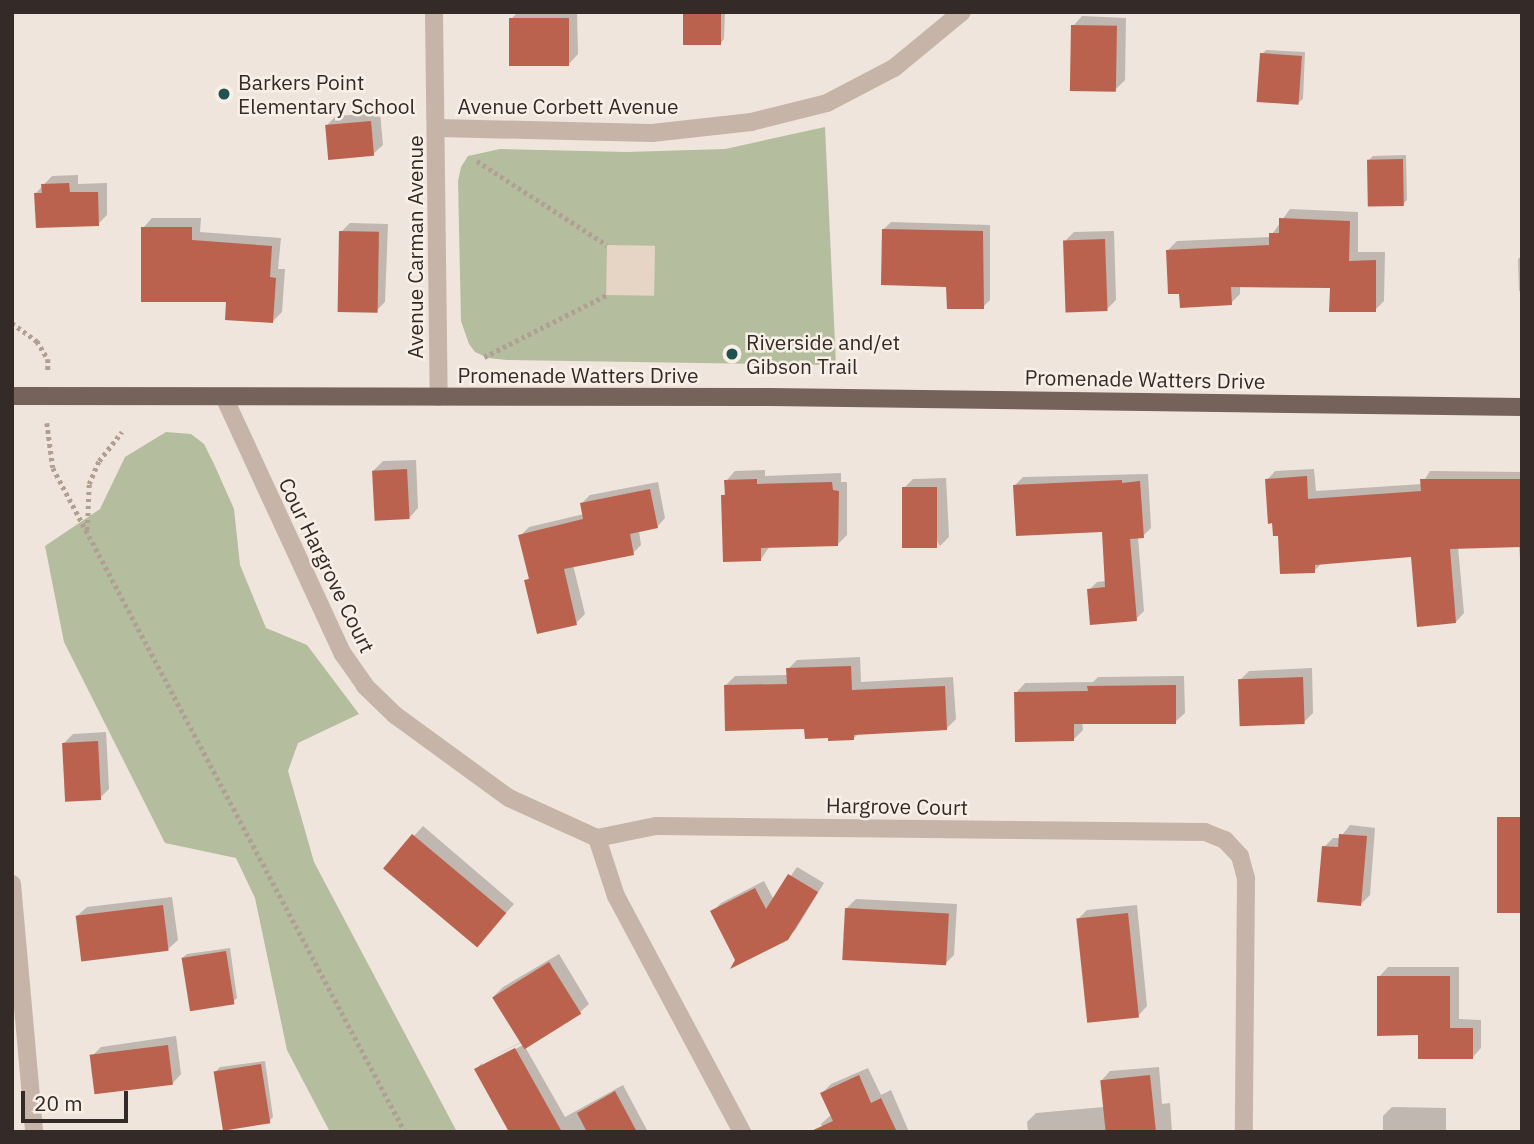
<!DOCTYPE html>
<html>
<head>
<meta charset="utf-8">
<style>
	body { margin:0 }
	#map { position:relative; width:1534px; height:1144px; overflow:hidden; background:#efe5dc; font-family:"IBM Plex Sans",sans-serif }
	div>[style] { position:absolute }
	[style*='--x'] { left:calc(var(--x)*1px); top:calc(var(--y)*1px); width:calc(var(--w)*1px); rotate:calc(var(--a)*1deg) }
	.green>* { inset:0; background:#b4bd9d }
	.plaza>* { inset:0; background:#e6d5c4; transform-origin:0 0 }
	.shadow>* { inset:0; background:#0003 }
	.building>* { inset:0; background:#bb624e; transform-origin:0 0 }
	.path>* { height:4.5px; margin-top:-2.25px; transform-origin:0; background:repeating-linear-gradient(90deg,#b29f93 0 3.5px,transparent 0 7px) }
	.minor>* { height:18px; margin:-9px; padding:0 9px; transform-origin:9px; border-radius:9px; background:#c6b4a9 }
	.major>* { height:18px; margin:-9px; padding:0 9px; transform-origin:9px; border-radius:9px; background:#75625a }
	.dots>* { width:19px; height:19px; translate:-50% -50%; box-sizing:border-box; border:4px solid #f8efe7; border-radius:50% }
	span { translate:-50% -50%; white-space:nowrap; text-align:center; line-height:1.15; -webkit-text-stroke:5px #f8efe7; paint-order:stroke }
	.poi-label { font-size:21px; color:#342b28 }
	.left { translate:0 -50%; text-align:left }
	.street-label { font-size:21px; color:#342b28 }
	.frame { position:absolute; inset:0; border:14px solid #342b28; pointer-events:none }
	.scale { position:absolute; left:21px; top:1091px; width:107px; height:32px; box-sizing:border-box; border:4px solid #342b28; border-top:0; padding-left:9px; font-size:21px; line-height:24px; white-space:nowrap; color:#342b28; -webkit-text-stroke:5px #f8efe7; paint-order:stroke }
</style>
</head>
<body>
<div id="map">
	<div class="green">
		<i style="clip-path:polygon(825px 127px,836px 365px,507px 360px,488px 358px,475px 352px,469px 344px,461px 321px,458px 181px,461px 167px,468px 156px,500px 149px,627px 152px,725px 149px)"></i>
		<i style="clip-path:polygon(166px 432px,191px 434px,204px 444px,214px 464px,234px 509px,240px 565px,266px 628px,307px 645px,359px 714px,298px 743px,288px 771px,314px 862px,457px 1132px,330px 1132px,287px 1050px,255px 898px,236px 858px,165px 843px,64px 642px,45px 546px,100px 509px,125px 457px)"></i>
	</div>
	<div class="plaza">
		<i style="left:607px;top:245px;width:48px;height:50px;rotate:1deg"></i>
	</div>
	<div class="shadow">
		<i style="clip-path:polygon(518px 12px,577px 12px,578px 54px,569px 64px,511px 19px)"></i>
		<i style="clip-path:polygon(684px 12px,725px 12px,724px 39px,720px 44px)"></i>
		<i style="clip-path:polygon(1082px 16px,1126px 18px,1125px 80px,1116px 89px,1073px 26px)"></i>
		<i style="clip-path:polygon(1266px 50px,1305px 52px,1303px 99px,1298px 103px,1262px 54px)"></i>
		<i style="clip-path:polygon(380px 113px,383px 145px,373px 154px,327px 125px,336px 116px)"></i>
		<i style="clip-path:polygon(1406px 155px,1407px 200px,1403px 204px,1368px 161px,1373px 156px)"></i>
		<i style="clip-path:polygon(78px 175px,78px 184px,107px 183px,107px 215px,98px 224px,36px 193px,52px 176px)"></i>
		<i style="clip-path:polygon(1290px 209px,1358px 212px,1358px 252px,1385px 252px,1384px 301px,1375px 310px,1331px 286px,1240px 286px,1240px 294px,1231px 303px,1181px 292px,1168px 250px,1177px 241px,1270px 237px)"></i>
		<i style="clip-path:polygon(152px 218px,201px 218px,200px 232px,281px 238px,278px 269px,285px 269px,282px 312px,273px 321px,228px 301px,143px 228px)"></i>
		<i style="clip-path:polygon(891px 222px,990px 225px,990px 300px,983px 307px,948px 285px,884px 229px)"></i>
		<i style="clip-path:polygon(350px 223px,388px 224px,385px 302px,376px 311px,341px 232px)"></i>
		<i style="clip-path:polygon(1114px 231px,1116px 300px,1107px 309px,1065px 241px,1074px 232px)"></i>
		<i style="clip-path:polygon(1522px 256px,1522px 291px,1519px 291px,1518px 259px)"></i>
		<i style="clip-path:polygon(416px 460px,418px 508px,409px 518px,373px 471px,383px 461px)"></i>
		<i style="clip-path:polygon(1314px 469px,1316px 491px,1422px 484px,1430px 471px,1522px 472px,1522px 585px,1519px 546px,1458px 547px,1464px 613px,1456px 622px,1412px 555px,1323px 562px,1314px 571px,1280px 534px,1267px 480px,1275px 471px)"></i>
		<i style="clip-path:polygon(765px 470px,765px 476px,841px 473px,841px 482px,847px 482px,847px 535px,837px 545px,770px 546px,761px 559px,723px 496px,726px 492px,726px 481px,735px 471px)"></i>
		<i style="clip-path:polygon(1148px 474px,1151px 528px,1143px 536px,1138px 537px,1144px 611px,1136px 619px,1089px 590px,1097px 582px,1106px 581px,1103px 530px,1015px 485px,1023px 477px)"></i>
		<i style="clip-path:polygon(946px 478px,949px 537px,940px 546px,904px 488px,913px 479px)"></i>
		<i style="clip-path:polygon(658px 482px,665px 518px,657px 527px,639px 531px,641px 545px,633px 553px,573px 565px,585px 614px,576px 623px,526px 581px,530px 577px,520px 536px,529px 527px,584px 514px,582px 503px,590px 495px)"></i>
		<i style="clip-path:polygon(860px 657px,861px 682px,953px 677px,956px 719px,946px 729px,859px 733px,854px 738px,806px 728px,725px 686px,735px 676px,788px 675px,788px 669px,797px 660px)"></i>
		<i style="clip-path:polygon(1312px 668px,1313px 713px,1304px 722px,1240px 680px,1249px 671px)"></i>
		<i style="clip-path:polygon(1184px 676px,1185px 713px,1175px 722px,1082px 722px,1083px 730px,1073px 740px,1016px 693px,1025px 683px,1093px 682px,1098px 677px)"></i>
		<i style="clip-path:polygon(106px 732px,109px 789px,100px 798px,64px 743px,73px 734px)"></i>
		<i style="clip-path:polygon(1350px 825px,1375px 828px,1370px 895px,1361px 904px,1324px 847px,1333px 838px,1340px 838px)"></i>
		<i style="clip-path:polygon(423px 826px,514px 904px,485px 937px,385px 868px)"></i>
		<i style="clip-path:polygon(797px 867px,824px 883px,796px 929px,787px 938px,737px 960px,713px 911px,721px 903px,764px 881px,774px 900px)"></i>
		<i style="clip-path:polygon(172px 897px,178px 940px,168px 949px,77px 916px,87px 907px)"></i>
		<i style="clip-path:polygon(856px 899px,957px 904px,954px 955px,945px 964px,847px 908px)"></i>
		<i style="clip-path:polygon(1137px 905px,1147px 1006px,1138px 1016px,1078px 919px,1087px 910px)"></i>
		<i style="clip-path:polygon(230px 948px,237px 998px,233px 1002px,182px 958px,187px 954px)"></i>
		<i style="clip-path:polygon(559px 954px,589px 1004px,579px 1013px,524px 1045px,565px 1117px,623px 1085px,648px 1132px,511px 1132px,476px 1069px,482px 1063px,482px 1067px,523px 1045px,522px 1042px,483px 1062px,521px 1042px,494px 996px,503px 987px)"></i>
		<i style="clip-path:polygon(1388px 967px,1459px 967px,1459px 1019px,1481px 1020px,1481px 1048px,1472px 1058px,1379px 977px)"></i>
		<i style="clip-path:polygon(176px 1036px,181px 1074px,172px 1084px,92px 1056px,101px 1047px)"></i>
		<i style="clip-path:polygon(265px 1061px,273px 1117px,269px 1121px,216px 1071px,220px 1067px)"></i>
		<i style="clip-path:polygon(1159px 1067px,1162px 1104px,1170px 1103px,1172px 1132px,1028px 1132px,1027px 1122px,1036px 1113px,1104px 1107px,1102px 1080px,1110px 1071px)"></i>
		<i style="clip-path:polygon(868px 1068px,881px 1095px,891px 1090px,909px 1132px,824px 1132px,821px 1124px,832px 1114px,822px 1093px,831px 1084px)"></i>
		<i style="clip-path:polygon(1392px 1107px,1446px 1108px,1446px 1132px,1383px 1132px,1383px 1116px)"></i>
	</div>
	<div class="building">
		<i style="left:683px;top:12px;width:38px;height:33px"></i>
		<i style="left:509px;top:18px;width:60px;height:48px"></i>
		<i style="left:1071px;top:25px;width:46px;height:66px;rotate:1deg"></i>
		<i style="left:1260px;top:53px;width:42px;height:49px;rotate:4deg"></i>
		<i style="left:371px;top:121px;width:35px;height:46px;rotate:85deg"></i>
		<i style="left:1403px;top:159px;width:47px;height:36px;rotate:89deg"></i>
		<i style="clip-path:polygon(69px 183px,70px 192px,98px 192px,99px 226px,36px 228px,34px 193px,42px 193px,41px 184px)"></i>
		<i style="clip-path:polygon(1279px 218px,1350px 221px,1349px 261px,1376px 260px,1376px 312px,1329px 312px,1330px 288px,1231px 287px,1232px 305px,1180px 308px,1179px 294px,1168px 294px,1166px 250px,1269px 245px,1269px 233px,1279px 233px)"></i>
		<i style="clip-path:polygon(141px 227px,192px 227px,192px 240px,272px 246px,270px 277px,276px 278px,273px 323px,225px 320px,226px 302px,141px 302px)"></i>
		<i style="clip-path:polygon(882px 229px,983px 231px,984px 309px,947px 309px,946px 287px,881px 285px)"></i>
		<i style="left:339px;top:231px;width:40px;height:81px;rotate:1deg"></i>
		<i style="left:1105px;top:239px;width:72px;height:42px;rotate:88deg"></i>
		<i style="left:407px;top:469px;width:50px;height:35px;rotate:87deg"></i>
		<i style="clip-path:polygon(1307px 476px,1308px 499px,1421px 491px,1420px 479px,1522px 479px,1522px 547px,1450px 549px,1456px 623px,1417px 627px,1411px 557px,1315px 565px,1315px 573px,1280px 574px,1278px 536px,1273px 536px,1272px 523px,1268px 524px,1265px 479px)"></i>
		<i style="clip-path:polygon(757px 479px,757px 484px,832px 482px,833px 490px,839px 491px,838px 546px,761px 548px,761px 561px,723px 562px,721px 495px,725px 495px,724px 480px)"></i>
		<i style="clip-path:polygon(1122px 480px,1122px 483px,1140px 481px,1144px 538px,1130px 539px,1137px 621px,1090px 625px,1087px 589px,1105px 587px,1102px 532px,1016px 536px,1013px 485px)"></i>
		<i style="left:902px;top:487px;width:35px;height:61px"></i>
		<i style="clip-path:polygon(650px 489px,658px 528px,630px 534px,634px 555px,564px 569px,577px 625px,537px 634px,524px 580px,529px 579px,518px 535px,583px 519px,580px 503px)"></i>
		<i style="clip-path:polygon(851px 666px,852px 690px,945px 686px,947px 730px,854px 735px,854px 740px,828px 741px,828px 738px,805px 739px,804px 729px,725px 731px,724px 685px,787px 684px,786px 668px)"></i>
		<i style="left:1303px;top:677px;width:47px;height:65px;rotate:88deg"></i>
		<i style="clip-path:polygon(1176px 685px,1176px 724px,1074px 724px,1074px 741px,1015px 742px,1014px 692px,1088px 691px,1087px 686px)"></i>
		<i style="left:98px;top:741px;width:59px;height:36px;rotate:87deg"></i>
		<i style="left:1497px;top:817px;width:25px;height:96px"></i>
		<i style="left:412px;top:834px;width:123px;height:45px;rotate:40deg"></i>
		<i style="clip-path:polygon(1339px 834px,1367px 836px,1361px 906px,1317px 902px,1322px 846px,1338px 847px)"></i>
		<i style="clip-path:polygon(788px 874px,818px 892px,788px 940px,730px 969px,735px 960px,710px 911px,755px 888px,766px 909px)"></i>
		<i style="left:163px;top:905px;width:46px;height:88px;rotate:83deg"></i>
		<i style="left:845px;top:908px;width:104px;height:52px;rotate:3deg"></i>
		<i style="left:1128px;top:913px;width:105px;height:52px;rotate:84deg"></i>
		<i style="left:226px;top:951px;width:54px;height:45px;rotate:81deg"></i>
		<i style="left:549px;top:962px;width:61px;height:67px;rotate:58deg"></i>
		<i style="clip-path:polygon(1377px 976px,1450px 976px,1450px 1028px,1473px 1028px,1473px 1059px,1418px 1059px,1418px 1035px,1377px 1036px)"></i>
		<i style="left:168px;top:1045px;width:40px;height:79px;rotate:83deg"></i>
		<i style="clip-path:polygon(515px 1048px,562px 1132px,509px 1132px,474px 1069px)"></i>
		<i style="left:261px;top:1064px;width:60px;height:48px;rotate:81deg"></i>
		<i style="clip-path:polygon(859px 1075px,871px 1103px,881px 1098px,897px 1132px,809px 1132px,833px 1121px,820px 1093px)"></i>
		<i style="left:1150px;top:1075px;width:57px;height:50px;rotate:84deg"></i>
		<i style="clip-path:polygon(615px 1091px,637px 1132px,587px 1132px,577px 1113px)"></i>
	</div>
	<div class="path">
		<i style="--x:477;--y:161;--w:155;--a:32.9"></i>
		<i style="--x:12;--y:323;--w:31;--a:36"></i>
		<i style="--x:37;--y:341;--w:21;--a:59"></i>
		<i style="--x:48;--y:359;--w:13;--a:90"></i>
		<i style="--x:484;--y:357;--w:138;--a:-26.8"></i>
		<i style="--x:47;--y:423;--w:45;--a:82.4"></i>
		<i style="--x:53;--y:468;--w:752;--a:62.07"></i>
		<i style="--x:87;--y:530;--w:46;--a:-87.5"></i>
		<i style="--x:89;--y:484;--w:25;--a:-67"></i>
		<i style="--x:99;--y:461;--w:37;--a:-52"></i>
	</div>
	<div class="minor">
		<i style="--x:434;--y:12;--w:385;--a:89.3"></i>
		<i style="--x:437;--y:128;--w:215;--a:1.3"></i>
		<i style="--x:652;--y:133;--w:100;--a:-6.3"></i>
		<i style="--x:751;--y:122;--w:78;--a:-14"></i>
		<i style="--x:827;--y:103;--w:76;--a:-27.6"></i>
		<i style="--x:894;--y:68;--w:88;--a:-39.5"></i>
		<i style="--x:224;--y:397;--w:283;--a:65.2"></i>
		<i style="--x:343;--y:654;--w:39;--a:55"></i>
		<i style="--x:365;--y:686;--w:42;--a:44"></i>
		<i style="--x:395;--y:715;--w:141;--a:36.1"></i>
		<i style="--x:509;--y:798;--w:97;--a:24.4"></i>
		<i style="--x:597;--y:838;--w:60;--a:-11.5"></i>
		<i style="--x:656;--y:826;--w:549;--a:0.63"></i>
		<i style="--x:1205;--y:832;--w:22;--a:22"></i>
		<i style="--x:1225;--y:840;--w:22;--a:47"></i>
		<i style="--x:1240;--y:856;--w:24;--a:75"></i>
		<i style="--x:1246;--y:879;--w:253;--a:90.5"></i>
		<i style="--x:597;--y:838;--w:61;--a:71.9"></i>
		<i style="--x:616;--y:896;--w:268;--a:61.9"></i>
		<i style="--x:12;--y:884;--w:249;--a:84.9"></i>
	</div>
	<div class="major">
		<i style="--x:12;--y:396;--w:758;--a:0.08"></i>
		<i style="--x:770;--y:397;--w:752;--a:0.76"></i>
	</div>
	<div class="dots">
		<i style="left:224px;top:94px;background:#215252"></i>
		<i style="left:732px;top:354px;background:#215252"></i>
	</div>
	<div class="poi-label">
		<span class="left" style="left:238px;top:94px">Barkers Point<br>Elementary School</span>
		<span class="left" style="left:746px;top:354px">Riverside and/et<br>Gibson Trail</span>
	</div>
	<div class="street-label">
		<span style="left:568px;top:106px">Avenue Corbett Avenue</span>
		<span style="left:415px;top:247px;rotate:-90deg">Avenue Carman Avenue</span>
		<span style="left:578px;top:375px">Promenade Watters Drive</span>
		<span style="left:1145px;top:379px;rotate:1deg">Promenade Watters Drive</span>
		<span style="left:327px;top:565px;rotate:64deg">Cour Hargrove Court</span>
		<span style="left:897px;top:806px;rotate:1deg">Hargrove Court</span>
	</div>
	<div class="frame"></div>
	<div class="scale">20 m</div>
</div>
</body>
</html>
